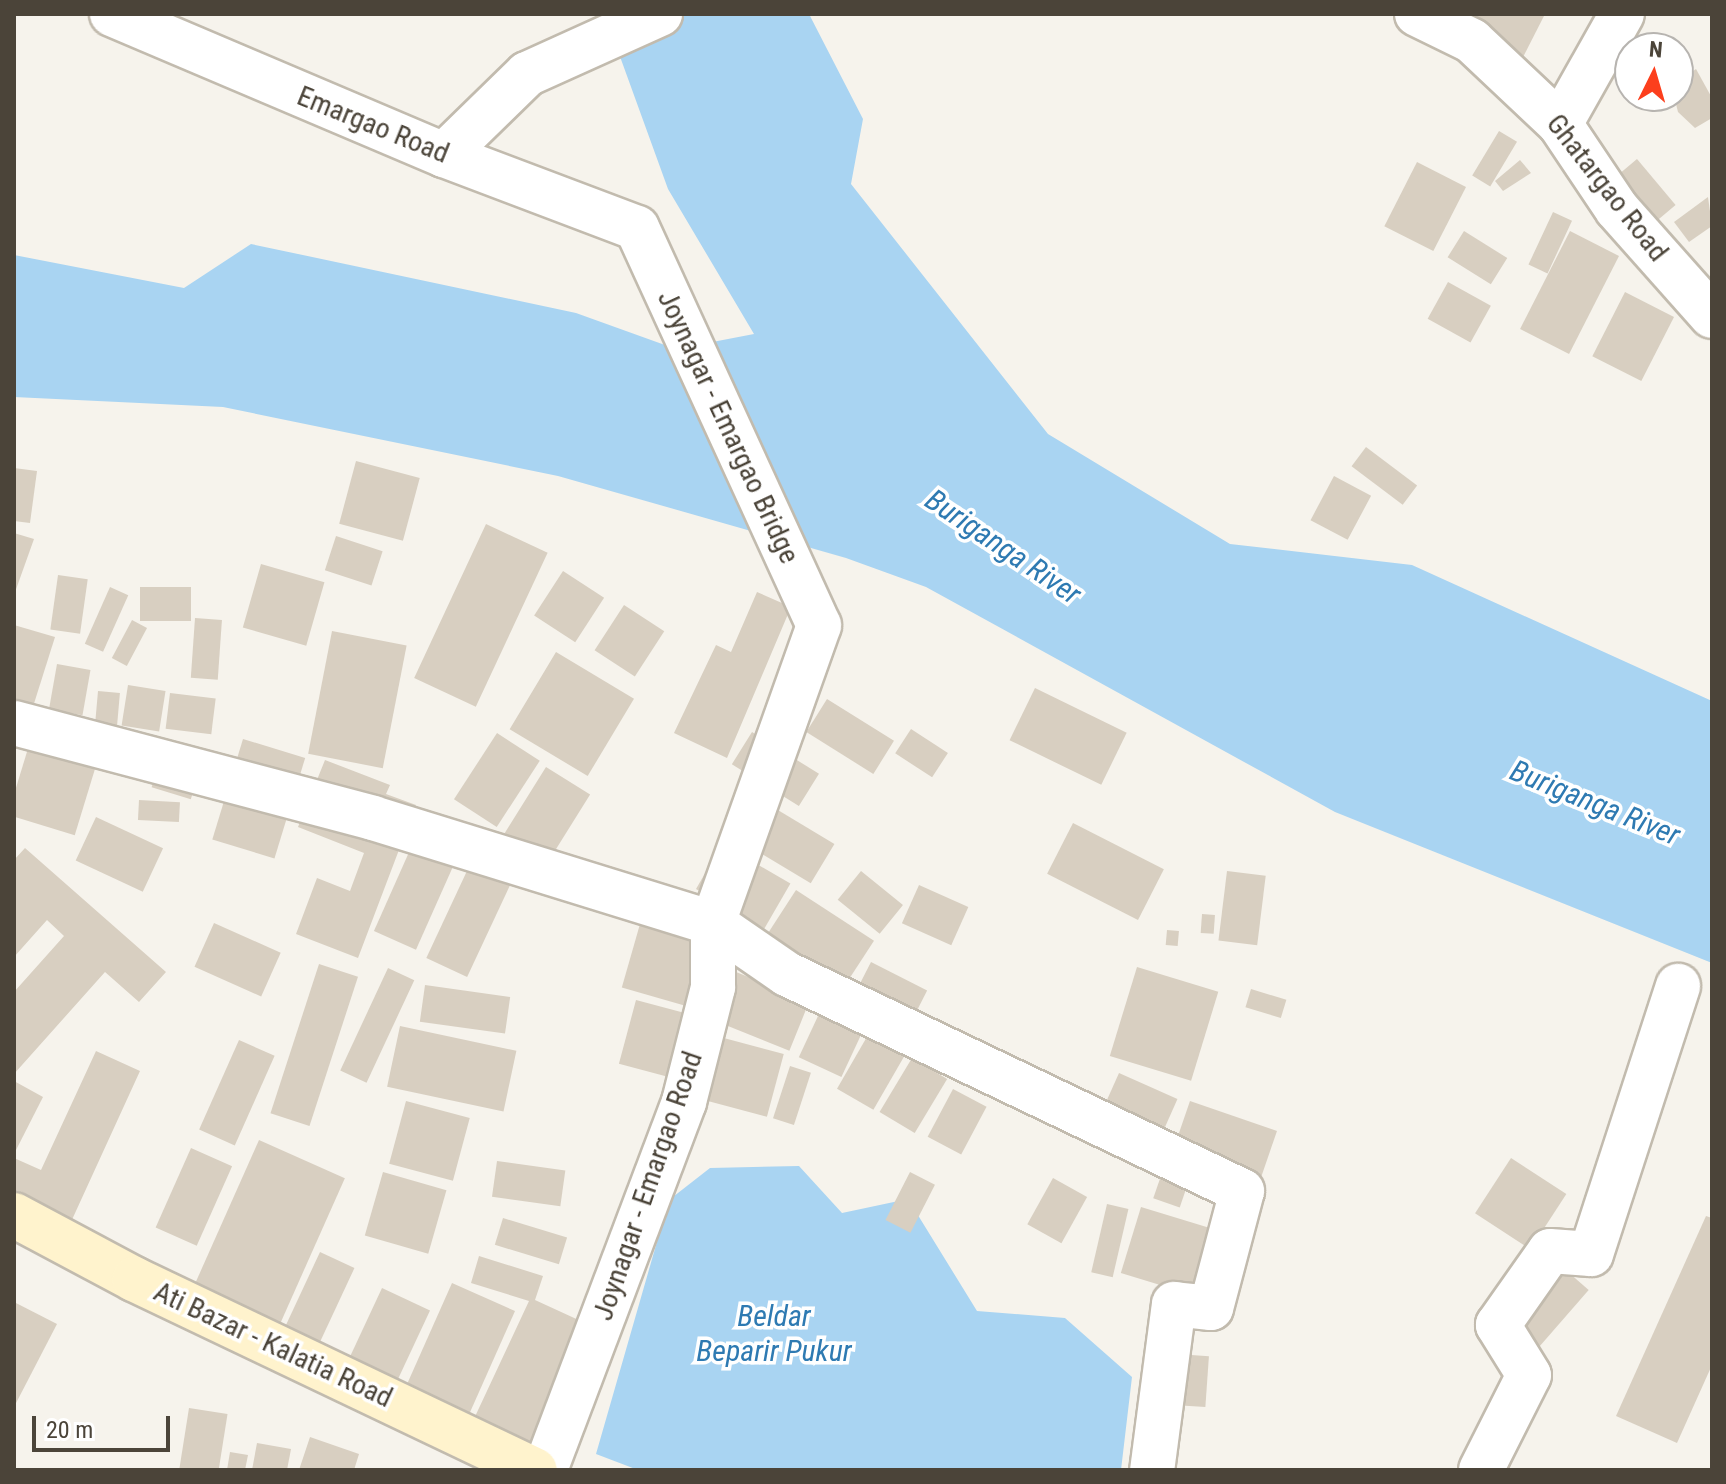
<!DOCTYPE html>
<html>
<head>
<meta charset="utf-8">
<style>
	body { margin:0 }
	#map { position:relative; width:1726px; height:1484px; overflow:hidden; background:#f6f3ec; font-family:"Roboto Condensed",sans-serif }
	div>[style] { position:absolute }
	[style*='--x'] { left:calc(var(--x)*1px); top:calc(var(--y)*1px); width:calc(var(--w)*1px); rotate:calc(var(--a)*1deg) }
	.water>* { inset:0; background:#a9d4f2 }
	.building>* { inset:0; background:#d8cfc1; transform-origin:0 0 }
	.roads { filter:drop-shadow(2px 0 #c2bbae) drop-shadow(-2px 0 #c2bbae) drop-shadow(0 2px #c2bbae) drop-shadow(0 -2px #c2bbae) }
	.minor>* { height:44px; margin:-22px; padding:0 22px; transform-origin:22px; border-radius:22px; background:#fff }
	.tertiary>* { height:44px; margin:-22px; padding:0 22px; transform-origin:22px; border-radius:22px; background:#fff }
	.secondary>* { height:44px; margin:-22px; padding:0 22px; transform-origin:22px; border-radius:22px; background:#fff3cd }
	span { translate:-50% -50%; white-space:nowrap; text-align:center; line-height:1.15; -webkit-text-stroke:7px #fff; paint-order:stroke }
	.street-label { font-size:28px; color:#4b4439 }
	.water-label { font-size:30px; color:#2e7ab2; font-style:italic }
	.frame { position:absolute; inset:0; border:16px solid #4b4439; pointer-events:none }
	.north { position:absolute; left:1614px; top:32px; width:80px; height:80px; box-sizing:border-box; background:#fff; border:2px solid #b7b4b0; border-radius:50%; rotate:5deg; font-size:22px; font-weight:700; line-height:32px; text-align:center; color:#4b4439 }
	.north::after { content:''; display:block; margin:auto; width:28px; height:36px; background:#fc3f1d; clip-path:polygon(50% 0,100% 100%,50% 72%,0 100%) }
	.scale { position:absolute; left:32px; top:1416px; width:138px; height:36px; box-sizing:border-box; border:4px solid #4b4439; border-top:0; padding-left:10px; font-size:24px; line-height:28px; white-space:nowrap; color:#4b4439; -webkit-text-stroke:6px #fff; paint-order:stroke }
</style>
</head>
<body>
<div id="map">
	<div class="water">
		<i style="clip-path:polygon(613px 14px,809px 14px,863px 119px,851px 184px,1048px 434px,1230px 544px,1412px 565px,1712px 701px,1712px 963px,1335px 812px,926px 587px,846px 558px,558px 476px,223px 407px,14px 397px,14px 255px,184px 288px,251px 244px,576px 313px,676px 349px,754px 334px,668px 189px,610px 29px)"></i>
		<i style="clip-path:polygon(799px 1166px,842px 1213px,908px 1199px,977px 1311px,1065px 1318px,1132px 1377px,1121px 1470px,638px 1470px,596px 1454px,669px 1200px,710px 1168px)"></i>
	</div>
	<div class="building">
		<i style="clip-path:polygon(1460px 14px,1545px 14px,1518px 67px)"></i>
		<i style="clip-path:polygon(1696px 69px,1712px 98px,1712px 118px,1695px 128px,1678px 112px,1674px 96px,1678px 81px)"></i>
		<i style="left:1499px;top:131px;width:21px;height:52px;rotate:31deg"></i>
		<i style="left:1637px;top:159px;width:60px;height:38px;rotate:50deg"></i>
		<i style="clip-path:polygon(1520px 160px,1531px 173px,1503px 191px,1495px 181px)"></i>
		<i style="left:1417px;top:162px;width:55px;height:72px;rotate:27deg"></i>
		<i style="clip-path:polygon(1708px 197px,1712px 226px,1689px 242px,1674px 222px)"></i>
		<i style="left:1553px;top:212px;width:21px;height:58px;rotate:25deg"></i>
		<i style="left:1464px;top:231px;width:51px;height:31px;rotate:32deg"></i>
		<i style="left:1570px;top:231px;width:55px;height:110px;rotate:27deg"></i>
		<i style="left:1448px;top:282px;width:49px;height:42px;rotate:29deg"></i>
		<i style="left:1625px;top:292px;width:55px;height:72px;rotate:27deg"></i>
		<i style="left:1366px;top:447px;width:64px;height:24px;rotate:37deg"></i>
		<i style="left:356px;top:461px;width:66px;height:65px;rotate:15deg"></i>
		<i style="clip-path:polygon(14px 468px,37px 471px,30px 523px,14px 521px)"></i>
		<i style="left:1334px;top:476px;width:42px;height:50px;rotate:28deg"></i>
		<i style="left:486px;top:524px;width:68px;height:170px;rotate:25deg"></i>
		<i style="clip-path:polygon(14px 533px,34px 539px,14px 595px)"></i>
		<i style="left:336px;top:536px;width:49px;height:36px;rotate:18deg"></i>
		<i style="left:261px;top:564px;width:66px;height:66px;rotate:16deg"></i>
		<i style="left:563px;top:571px;width:49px;height:53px;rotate:33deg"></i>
		<i style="left:58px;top:575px;width:30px;height:55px;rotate:8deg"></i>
		<i style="left:110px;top:587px;width:20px;height:62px;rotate:24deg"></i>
		<i style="left:140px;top:587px;width:51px;height:34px"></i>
		<i style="clip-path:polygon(757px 592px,791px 607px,727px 758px,674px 733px,716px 645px,731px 652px)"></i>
		<i style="left:624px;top:605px;width:48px;height:54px;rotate:33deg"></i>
		<i style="left:195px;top:618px;width:27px;height:60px;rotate:4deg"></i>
		<i style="left:132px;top:620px;width:17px;height:43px;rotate:28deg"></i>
		<i style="clip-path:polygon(14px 625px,55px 637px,31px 713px,14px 708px)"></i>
		<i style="left:332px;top:631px;width:76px;height:125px;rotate:11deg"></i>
		<i style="left:556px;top:652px;width:91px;height:90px;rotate:31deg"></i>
		<i style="left:57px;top:664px;width:34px;height:46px;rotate:10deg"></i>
		<i style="left:128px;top:685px;width:38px;height:41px;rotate:9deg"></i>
		<i style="left:1035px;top:688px;width:102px;height:58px;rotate:26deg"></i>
		<i style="left:98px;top:691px;width:22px;height:45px;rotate:5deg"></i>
		<i style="left:170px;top:693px;width:46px;height:36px;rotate:7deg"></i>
		<i style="left:827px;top:699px;width:79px;height:39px;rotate:32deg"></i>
		<i style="left:911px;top:729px;width:44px;height:29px;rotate:33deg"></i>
		<i style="left:752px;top:732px;width:79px;height:38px;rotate:32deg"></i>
		<i style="left:497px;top:733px;width:51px;height:79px;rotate:33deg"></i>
		<i style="left:243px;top:739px;width:65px;height:105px;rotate:17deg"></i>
		<i style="left:30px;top:742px;width:70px;height:76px;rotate:17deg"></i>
		<i style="clip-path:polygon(325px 760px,390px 785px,386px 794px,416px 805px,358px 958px,296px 934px,317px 878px,350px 891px,364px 853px,298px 827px)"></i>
		<i style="left:546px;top:767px;width:52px;height:78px;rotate:32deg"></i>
		<i style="left:156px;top:773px;width:41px;height:15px;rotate:17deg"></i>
		<i style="left:753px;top:795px;width:95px;height:46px;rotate:31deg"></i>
		<i style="left:139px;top:800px;width:41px;height:20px;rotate:3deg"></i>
		<i style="left:426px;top:814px;width:46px;height:128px;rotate:24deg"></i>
		<i style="left:96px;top:817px;width:74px;height:48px;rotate:25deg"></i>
		<i style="left:1073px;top:823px;width:102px;height:57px;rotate:27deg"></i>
		<i style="left:480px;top:843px;width:45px;height:127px;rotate:25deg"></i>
		<i style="left:722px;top:844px;width:79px;height:52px;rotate:30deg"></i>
		<i style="clip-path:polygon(25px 848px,166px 972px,139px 1002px,105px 972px,14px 1074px,14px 992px,64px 936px,47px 920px,14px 957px,14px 860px)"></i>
		<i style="left:861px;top:871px;width:54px;height:37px;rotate:39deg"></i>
		<i style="left:1227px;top:871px;width:39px;height:70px;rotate:7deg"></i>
		<i style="left:919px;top:885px;width:54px;height:42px;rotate:24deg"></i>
		<i style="left:796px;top:890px;width:93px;height:61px;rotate:33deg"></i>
		<i style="left:1202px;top:914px;width:13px;height:19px;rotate:4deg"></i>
		<i style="left:214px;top:923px;width:73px;height:48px;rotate:24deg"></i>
		<i style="left:640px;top:924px;width:66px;height:66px;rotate:16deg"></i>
		<i style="left:1167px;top:930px;width:12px;height:15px;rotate:5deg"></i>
		<i style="left:871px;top:962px;width:63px;height:52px;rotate:27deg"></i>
		<i style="left:319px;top:964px;width:41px;height:157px;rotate:18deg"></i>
		<i style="left:1137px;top:967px;width:85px;height:93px;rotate:17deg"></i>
		<i style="left:388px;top:968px;width:29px;height:113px;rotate:25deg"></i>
		<i style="left:736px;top:972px;width:79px;height:53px;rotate:22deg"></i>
		<i style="left:425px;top:985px;width:86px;height:37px;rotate:8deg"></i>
		<i style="left:1251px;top:989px;width:37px;height:19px;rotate:17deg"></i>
		<i style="left:636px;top:1000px;width:66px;height:66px;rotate:15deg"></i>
		<i style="left:825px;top:1001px;width:47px;height:62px;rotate:25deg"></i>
		<i style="left:400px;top:1026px;width:119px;height:62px;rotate:12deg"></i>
		<i style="left:868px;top:1035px;width:42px;height:62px;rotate:30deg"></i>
		<i style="left:720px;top:1037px;width:66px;height:65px;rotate:15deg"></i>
		<i style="left:239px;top:1040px;width:39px;height:98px;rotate:24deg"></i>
		<i style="clip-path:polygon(96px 1051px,140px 1071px,65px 1235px,14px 1212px,14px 1158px,41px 1170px)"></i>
		<i style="left:912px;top:1058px;width:41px;height:63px;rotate:31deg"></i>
		<i style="left:790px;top:1066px;width:22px;height:55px;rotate:18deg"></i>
		<i style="left:1119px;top:1073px;width:64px;height:45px;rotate:24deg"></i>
		<i style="clip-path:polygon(14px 1081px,43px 1097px,14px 1154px)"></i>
		<i style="left:953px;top:1089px;width:38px;height:54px;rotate:28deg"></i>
		<i style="left:406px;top:1101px;width:66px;height:65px;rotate:15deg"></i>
		<i style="left:1190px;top:1101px;width:92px;height:56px;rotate:19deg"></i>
		<i style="left:259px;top:1140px;width:94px;height:166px;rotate:24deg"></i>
		<i style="left:191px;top:1148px;width:45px;height:87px;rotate:24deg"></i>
		<i style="left:1511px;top:1158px;width:66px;height:66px;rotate:33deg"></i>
		<i style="left:497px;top:1161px;width:69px;height:36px;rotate:8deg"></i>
		<i style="left:1163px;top:1170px;width:28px;height:30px;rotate:19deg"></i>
		<i style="left:383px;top:1172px;width:66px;height:66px;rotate:16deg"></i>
		<i style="left:910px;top:1172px;width:28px;height:54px;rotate:27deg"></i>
		<i style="left:1053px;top:1178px;width:39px;height:53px;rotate:29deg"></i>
		<i style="left:1107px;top:1204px;width:22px;height:70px;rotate:13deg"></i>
		<i style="left:1141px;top:1207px;width:84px;height:69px;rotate:17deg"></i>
		<i style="clip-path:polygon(1706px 1216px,1712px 1218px,1712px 1365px,1677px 1443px,1616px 1416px)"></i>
		<i style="left:503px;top:1218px;width:67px;height:28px;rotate:17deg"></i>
		<i style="left:320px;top:1252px;width:38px;height:97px;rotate:25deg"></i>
		<i style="clip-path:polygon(479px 1256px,543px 1276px,535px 1300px,596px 1328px,539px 1453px,472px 1423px,529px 1301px,471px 1283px)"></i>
		<i style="left:1560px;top:1265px;width:38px;height:77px;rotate:41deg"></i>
		<i style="left:452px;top:1283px;width:69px;height:120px;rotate:24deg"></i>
		<i style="left:382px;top:1288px;width:53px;height:89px;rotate:25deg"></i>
		<i style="clip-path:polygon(14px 1302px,57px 1324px,14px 1407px)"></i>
		<i style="left:1177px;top:1354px;width:32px;height:51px;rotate:4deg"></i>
		<i style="left:189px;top:1408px;width:39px;height:63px;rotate:9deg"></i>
		<i style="clip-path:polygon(310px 1437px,359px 1454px,354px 1470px,299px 1470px)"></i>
		<i style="clip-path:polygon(257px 1443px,291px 1449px,287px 1470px,252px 1470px)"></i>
		<i style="clip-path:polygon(230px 1452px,248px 1455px,245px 1470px,227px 1470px)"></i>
	</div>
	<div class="roads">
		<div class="minor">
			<i style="--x:112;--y:14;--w:361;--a:23"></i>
			<i style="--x:444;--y:155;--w:206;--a:20.7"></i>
			<i style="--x:1417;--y:14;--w:61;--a:26.1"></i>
			<i style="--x:1472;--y:41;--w:121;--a:43.3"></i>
			<i style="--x:1560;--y:124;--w:102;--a:56.2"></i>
			<i style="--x:1617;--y:209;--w:143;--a:48.4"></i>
			<i style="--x:1560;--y:124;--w:126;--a:-60.6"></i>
			<i style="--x:444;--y:155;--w:116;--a:-44.3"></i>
			<i style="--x:527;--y:74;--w:146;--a:-24.3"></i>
			<i style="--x:14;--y:723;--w:371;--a:14.8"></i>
			<i style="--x:373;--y:818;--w:356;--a:17.2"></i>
			<i style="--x:713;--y:923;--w:90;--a:34.6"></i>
			<i style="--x:787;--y:974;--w:504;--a:25.5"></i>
			<i style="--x:1242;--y:1191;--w:121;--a:104.8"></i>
			<i style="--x:1211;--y:1308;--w:37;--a:-174"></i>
			<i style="--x:1174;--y:1304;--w:167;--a:97.5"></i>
			<i style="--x:545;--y:1470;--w:393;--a:-69.3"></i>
			<i style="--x:684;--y:1102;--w:119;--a:-75.8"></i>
			<i style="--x:713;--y:987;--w:64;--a:-90"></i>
			<i style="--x:713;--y:923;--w:316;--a:-70.4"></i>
			<i style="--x:1481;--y:1470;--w:106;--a:-63.2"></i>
			<i style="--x:1529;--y:1375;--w:59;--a:-121.8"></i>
			<i style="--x:1498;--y:1325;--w:90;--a:-54.9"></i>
			<i style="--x:1550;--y:1251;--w:41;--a:4.2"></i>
			<i style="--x:1591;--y:1254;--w:282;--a:-72"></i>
		</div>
		<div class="tertiary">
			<i style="--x:637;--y:228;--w:437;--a:65.4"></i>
		</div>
		<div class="secondary">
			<i style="--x:14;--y:1215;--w:136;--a:28.1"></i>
			<i style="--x:134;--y:1279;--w:444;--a:25.5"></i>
		</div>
	</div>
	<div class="street-label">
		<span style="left:373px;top:125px;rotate:22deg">Emargao Road</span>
		<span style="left:1607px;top:188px;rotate:52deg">Ghatargao Road</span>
		<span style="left:728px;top:427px;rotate:65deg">Joynagar - Emargao Bridge</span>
		<span style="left:648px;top:1186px;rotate:-71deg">Joynagar - Emargao Road</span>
		<span style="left:273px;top:1345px;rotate:25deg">Ati Bazar - Kalatia Road</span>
	</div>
	<div class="water-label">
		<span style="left:1003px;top:547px;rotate:34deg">Buriganga River</span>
		<span style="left:1595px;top:803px;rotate:22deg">Buriganga River</span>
		<span style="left:774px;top:1333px">Beldar<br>Beparir Pukur</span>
	</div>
	<div class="frame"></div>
	<div class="north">N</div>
	<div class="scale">20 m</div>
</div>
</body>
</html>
